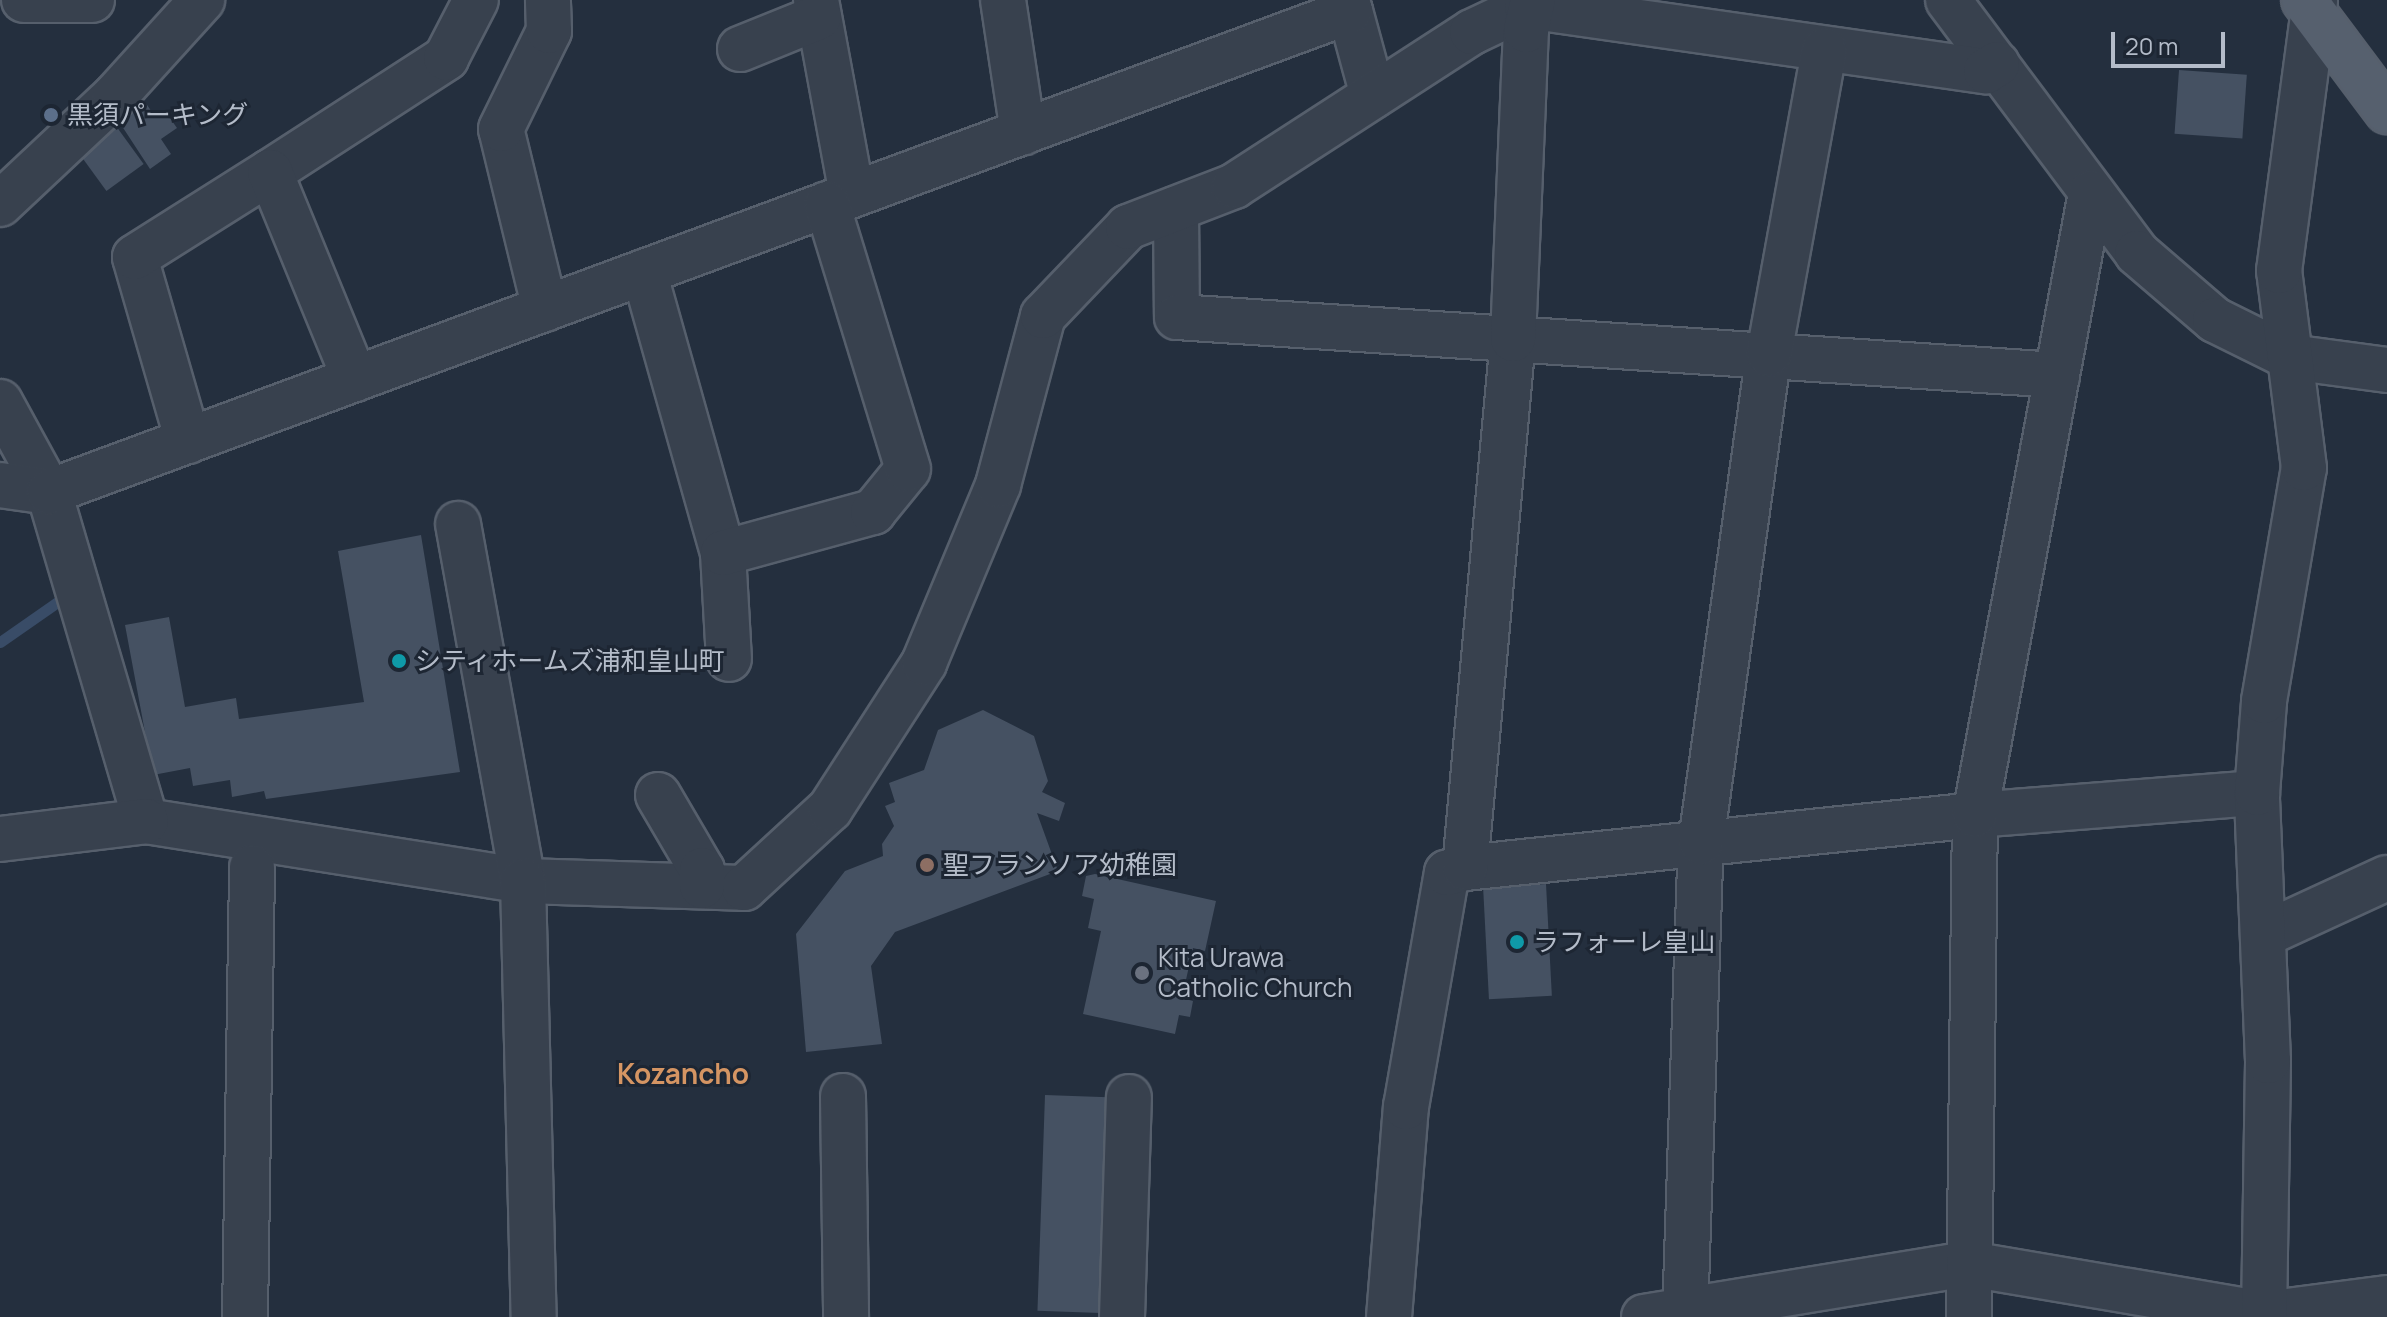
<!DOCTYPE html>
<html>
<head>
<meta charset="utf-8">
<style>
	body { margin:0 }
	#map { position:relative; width:2387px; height:1317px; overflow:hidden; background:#242f3e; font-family:Manrope,"Noto Sans JP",sans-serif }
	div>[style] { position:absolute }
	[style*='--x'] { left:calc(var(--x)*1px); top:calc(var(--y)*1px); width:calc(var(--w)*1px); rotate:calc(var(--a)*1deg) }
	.stream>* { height:11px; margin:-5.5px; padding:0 5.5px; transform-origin:5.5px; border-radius:5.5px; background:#394c67 }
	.building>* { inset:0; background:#455162; transform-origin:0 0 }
	.roads { filter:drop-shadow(2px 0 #565f6c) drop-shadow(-2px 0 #565f6c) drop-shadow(0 2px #565f6c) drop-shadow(0 -2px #565f6c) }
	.minor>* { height:44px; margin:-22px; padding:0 22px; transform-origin:22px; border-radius:22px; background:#38414e }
	.major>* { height:44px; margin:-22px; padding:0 22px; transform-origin:22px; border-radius:22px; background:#56606e }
	.dots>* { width:22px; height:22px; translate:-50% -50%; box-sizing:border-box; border:4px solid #1d2633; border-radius:50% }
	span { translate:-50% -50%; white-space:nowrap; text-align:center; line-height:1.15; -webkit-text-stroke:6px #1d2633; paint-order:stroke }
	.poi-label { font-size:26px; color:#b4bcc9 }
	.left { translate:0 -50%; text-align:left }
	.neighbourhood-label { font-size:28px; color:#d59563; font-weight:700 }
	.scale { position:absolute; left:2111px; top:32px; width:114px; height:36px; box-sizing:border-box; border:4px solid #b4bcc9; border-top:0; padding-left:10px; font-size:24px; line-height:28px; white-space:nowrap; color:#b4bcc9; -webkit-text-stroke:6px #1d2633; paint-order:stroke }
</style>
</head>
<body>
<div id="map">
	<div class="stream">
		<i style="--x:0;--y:642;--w:77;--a:-34.9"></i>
	</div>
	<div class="building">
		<i style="left:2179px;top:70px;width:68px;height:64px;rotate:4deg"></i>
		<i style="clip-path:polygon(143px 99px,156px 118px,165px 111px,177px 128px,161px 139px,171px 154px,150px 169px,116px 117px)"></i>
		<i style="left:116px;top:126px;width:47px;height:46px;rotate:54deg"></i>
		<i style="clip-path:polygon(421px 535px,460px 772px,266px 799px,264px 791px,232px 797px,230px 780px,193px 786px,190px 768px,153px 775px,125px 625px,169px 617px,185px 707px,236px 698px,239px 719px,364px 702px,338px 551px)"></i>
		<i style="clip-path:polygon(983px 710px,1034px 736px,1048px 781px,1042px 792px,1065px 803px,1059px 821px,1037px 813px,1058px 871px,895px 932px,871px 966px,882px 1044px,806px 1052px,796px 934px,845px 871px,883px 856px,882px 844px,894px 826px,885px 806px,895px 802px,889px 783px,924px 770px,938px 730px)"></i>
		<i style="clip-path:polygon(1095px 874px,1216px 901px,1205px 951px,1193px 948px,1182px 998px,1193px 1001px,1190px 1017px,1179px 1015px,1175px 1034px,1083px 1014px,1101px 931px,1088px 928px,1094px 899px,1082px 896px,1086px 876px)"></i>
		<i style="left:1546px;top:884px;width:112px;height:63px;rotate:87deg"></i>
		<i style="left:1045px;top:1095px;width:70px;height:216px;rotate:2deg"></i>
	</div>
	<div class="roads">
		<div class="minor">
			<i style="--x:24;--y:0;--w:68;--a:0"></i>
			<i style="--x:816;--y:0;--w:198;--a:79.5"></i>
			<i style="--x:1003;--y:0;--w:134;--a:81.4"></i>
			<i style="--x:1347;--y:0;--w:99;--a:74.8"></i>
			<i style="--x:1948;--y:0;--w:316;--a:53.2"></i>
			<i style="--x:2137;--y:253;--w:103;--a:40.7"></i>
			<i style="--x:2215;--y:320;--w:84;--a:26.3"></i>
			<i style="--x:2290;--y:357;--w:98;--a:7.6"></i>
			<i style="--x:740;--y:49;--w:85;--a:-22.1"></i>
			<i style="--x:270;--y:172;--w:210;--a:-32.9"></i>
			<i style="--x:446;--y:58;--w:65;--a:-62.7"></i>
			<i style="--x:0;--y:204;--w:158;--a:-43.2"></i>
			<i style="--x:115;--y:96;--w:130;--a:-47.8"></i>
			<i style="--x:1176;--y:209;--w:108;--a:89.5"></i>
			<i style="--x:1177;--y:317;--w:882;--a:3.77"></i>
			<i style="--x:644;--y:272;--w:292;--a:74.3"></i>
			<i style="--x:723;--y:553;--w:106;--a:86.8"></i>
			<i style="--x:545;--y:309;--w:185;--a:-103.7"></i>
			<i style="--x:501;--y:129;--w:109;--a:-63.9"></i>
			<i style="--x:549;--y:31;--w:31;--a:-92"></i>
			<i style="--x:0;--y:402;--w:102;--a:61.4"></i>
			<i style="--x:49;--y:492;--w:343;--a:73.6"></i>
			<i style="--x:146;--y:821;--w:382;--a:9"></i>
			<i style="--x:523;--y:881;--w:221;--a:1.8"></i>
			<i style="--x:744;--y:888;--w:117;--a:-42.6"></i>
			<i style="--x:830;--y:809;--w:174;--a:-57.2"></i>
			<i style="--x:924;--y:663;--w:193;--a:-67.4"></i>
			<i style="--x:998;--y:485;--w:175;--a:-75.1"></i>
			<i style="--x:1043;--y:316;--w:123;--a:-46.3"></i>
			<i style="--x:1128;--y:227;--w:114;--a:-21.1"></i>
			<i style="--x:1234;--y:186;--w:283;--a:-32.9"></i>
			<i style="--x:1472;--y:32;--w:61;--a:-25.3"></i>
			<i style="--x:1527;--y:6;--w:464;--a:8.1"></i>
			<i style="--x:1986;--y:71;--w:13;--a:-32"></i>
			<i style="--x:188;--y:441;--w:191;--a:-106.1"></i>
			<i style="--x:135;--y:257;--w:160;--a:-32.2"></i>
			<i style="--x:270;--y:172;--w:224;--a:67.7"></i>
			<i style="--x:0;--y:485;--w:49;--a:8.1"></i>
			<i style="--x:49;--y:492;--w:1387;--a:-20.29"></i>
			<i style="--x:458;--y:524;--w:363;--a:79.7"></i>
			<i style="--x:523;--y:881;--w:436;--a:88.6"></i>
			<i style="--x:723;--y:553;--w:156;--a:-15.3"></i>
			<i style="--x:873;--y:512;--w:55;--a:-50.9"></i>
			<i style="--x:908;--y:469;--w:277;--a:-107"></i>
			<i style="--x:658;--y:795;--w:87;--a:59.6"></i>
			<i style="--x:702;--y:870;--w:16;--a:90"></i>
			<i style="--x:0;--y:839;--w:147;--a:-7"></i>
			<i style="--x:1465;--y:868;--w:513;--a:-5.93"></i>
			<i style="--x:1975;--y:815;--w:283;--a:-4.5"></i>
			<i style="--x:2265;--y:934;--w:134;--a:-24.7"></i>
			<i style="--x:843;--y:1096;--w:221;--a:89.2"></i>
			<i style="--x:245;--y:1317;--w:450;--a:-89.1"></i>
			<i style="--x:1122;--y:1317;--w:220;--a:-88.2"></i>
			<i style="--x:1389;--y:1317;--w:211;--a:-85.4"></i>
			<i style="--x:1406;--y:1107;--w:238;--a:-80.1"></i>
			<i style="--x:1447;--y:873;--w:19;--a:-16"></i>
			<i style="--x:1465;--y:868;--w:531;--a:-84.82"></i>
			<i style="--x:1513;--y:339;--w:309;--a:-87.6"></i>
			<i style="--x:1526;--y:30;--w:31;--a:-77"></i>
			<i style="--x:1644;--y:1317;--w:329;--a:-9.3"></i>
			<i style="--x:1969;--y:1264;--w:299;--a:9.6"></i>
			<i style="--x:2264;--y:1314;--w:124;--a:-7.4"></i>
			<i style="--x:1685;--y:1317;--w:475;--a:-88.1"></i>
			<i style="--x:1701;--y:842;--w:493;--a:-82.1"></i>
			<i style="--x:1769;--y:354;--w:309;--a:-79.7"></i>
			<i style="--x:1969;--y:1317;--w:502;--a:-89.32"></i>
			<i style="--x:1975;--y:815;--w:633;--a:-79.44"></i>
			<i style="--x:2264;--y:1317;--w:256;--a:-89.1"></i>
			<i style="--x:2268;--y:1061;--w:268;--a:-92.4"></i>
			<i style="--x:2257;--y:793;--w:92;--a:-85.6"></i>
			<i style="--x:2264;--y:701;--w:236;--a:-80.3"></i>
			<i style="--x:2304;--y:468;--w:199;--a:-97.2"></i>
			<i style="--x:2279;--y:271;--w:273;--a:-82.4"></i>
		</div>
		<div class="major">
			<i style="--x:2304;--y:0;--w:139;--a:53.2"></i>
		</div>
	</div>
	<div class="dots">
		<i style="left:51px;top:115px;background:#5c6f8a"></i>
		<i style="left:399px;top:661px;background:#0f9aa8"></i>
		<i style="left:927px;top:865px;background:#8d6e63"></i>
		<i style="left:1517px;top:942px;background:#0f9aa8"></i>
		<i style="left:1142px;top:973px;background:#6b7280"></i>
	</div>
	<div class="poi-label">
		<span class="left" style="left:67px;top:115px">黒須パーキング</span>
		<span class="left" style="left:415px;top:661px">シティホームズ浦和皇山町</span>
		<span class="left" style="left:943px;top:865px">聖フランソア幼稚園</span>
		<span class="left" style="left:1533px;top:942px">ラフォーレ皇山</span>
		<span class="left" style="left:1158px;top:973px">Kita Urawa<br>Catholic Church</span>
	</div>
	<div class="neighbourhood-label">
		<span style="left:683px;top:1073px">Kozancho</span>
	</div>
	<div class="scale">20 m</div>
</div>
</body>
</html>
